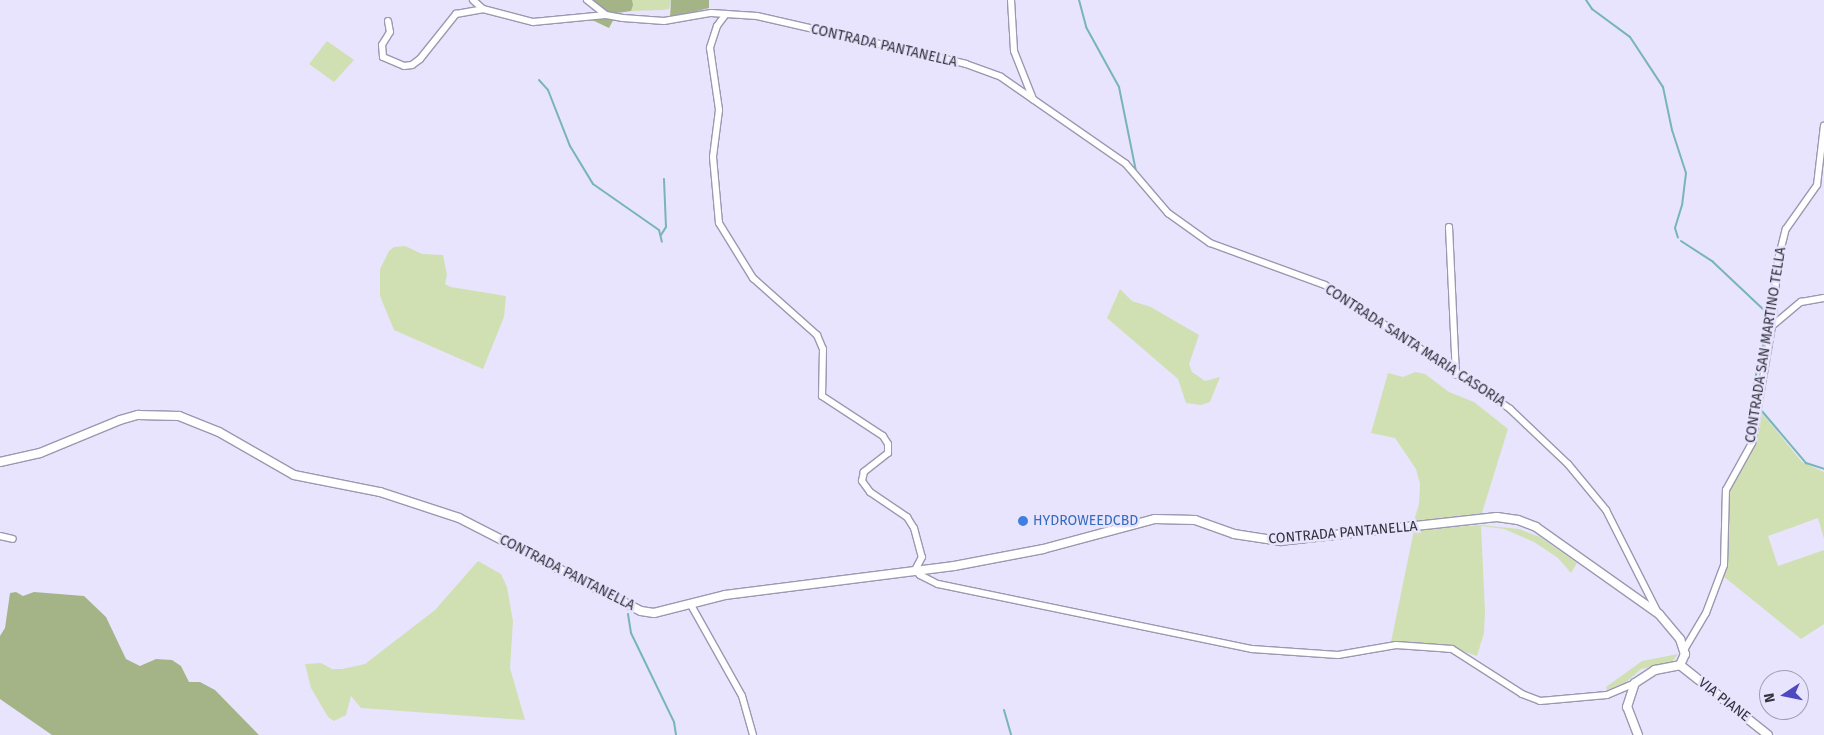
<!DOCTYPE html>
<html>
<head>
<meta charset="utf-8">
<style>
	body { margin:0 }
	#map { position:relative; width:1824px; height:735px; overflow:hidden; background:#e8e4fe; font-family:"Fira Sans",sans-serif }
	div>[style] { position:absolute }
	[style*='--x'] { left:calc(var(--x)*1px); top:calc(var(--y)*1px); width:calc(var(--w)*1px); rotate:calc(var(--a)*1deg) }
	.green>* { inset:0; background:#d0e0b3 }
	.forest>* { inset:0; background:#a4b487 }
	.stream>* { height:2px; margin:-1px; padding:0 1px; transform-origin:1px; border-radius:1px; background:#77b5b7 }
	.roads { filter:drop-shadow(1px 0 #9b98b0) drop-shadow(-1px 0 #9b98b0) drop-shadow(0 1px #9b98b0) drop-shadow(0 -1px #9b98b0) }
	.minor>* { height:6px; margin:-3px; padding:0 3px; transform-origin:3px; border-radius:3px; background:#fff }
	.tertiary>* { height:8px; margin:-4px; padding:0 4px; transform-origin:4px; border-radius:4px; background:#fff }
	.dots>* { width:14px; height:14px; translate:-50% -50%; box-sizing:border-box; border:2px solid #e8e4fe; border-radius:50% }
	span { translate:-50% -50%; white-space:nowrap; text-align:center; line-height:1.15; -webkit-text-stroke:5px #e8e4fe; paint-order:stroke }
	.street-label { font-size:14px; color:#35333d }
	.shop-label { font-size:14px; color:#366cbe }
	.left { translate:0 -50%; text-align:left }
	.north { position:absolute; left:1759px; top:670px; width:50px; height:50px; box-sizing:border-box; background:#e8e4fe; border:1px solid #a09db1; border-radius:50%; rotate:259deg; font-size:14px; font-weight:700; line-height:20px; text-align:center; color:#35333d }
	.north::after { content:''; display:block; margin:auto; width:18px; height:22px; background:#4d49bf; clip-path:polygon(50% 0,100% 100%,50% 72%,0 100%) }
</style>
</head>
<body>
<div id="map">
	<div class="green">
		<i style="clip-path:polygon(632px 0,671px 0,669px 9px,663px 10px,631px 11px)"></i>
		<i style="clip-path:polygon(327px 41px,354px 60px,334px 82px,309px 64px)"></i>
		<i style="clip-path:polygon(405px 246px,422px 254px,443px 255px,447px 275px,445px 284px,451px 287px,506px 296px,504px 317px,483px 369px,394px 330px,380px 296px,380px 269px,389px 251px,394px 247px)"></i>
		<i style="clip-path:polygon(1120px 289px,1132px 301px,1151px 307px,1199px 335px,1189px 364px,1192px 372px,1205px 381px,1220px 377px,1210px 402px,1201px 405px,1186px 403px,1178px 379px,1107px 318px)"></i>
		<i style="clip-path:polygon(1415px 372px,1425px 374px,1449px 392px,1474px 402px,1508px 429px,1481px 516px,1413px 524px,1419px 504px,1420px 484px,1416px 469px,1395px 438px,1371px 433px,1388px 373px,1403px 377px)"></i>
		<i style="clip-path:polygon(1760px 411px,1802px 462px,1824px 472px,1824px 539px,1818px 518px,1768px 536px,1778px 566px,1824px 550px,1824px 624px,1801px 639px,1723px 576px,1728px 560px,1729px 491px,1749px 456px)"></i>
		<i style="clip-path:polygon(1481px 525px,1519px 529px,1540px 537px,1577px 563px,1571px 573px,1558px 558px,1534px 542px,1504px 529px,1481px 526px,1485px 611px,1484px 633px,1477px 656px,1442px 644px,1391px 642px,1414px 530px)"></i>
		<i style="clip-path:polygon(478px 561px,501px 574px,507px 587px,513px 621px,510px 668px,525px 720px,361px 708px,351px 696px,346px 715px,334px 721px,328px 717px,311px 688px,305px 664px,321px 663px,332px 669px,342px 669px,365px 664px,435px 610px)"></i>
		<i style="clip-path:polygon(1678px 654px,1671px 663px,1641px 669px,1625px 683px,1607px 690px,1606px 687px,1642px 661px)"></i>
	</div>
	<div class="forest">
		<i style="clip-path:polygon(583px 0,632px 0,633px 5px,631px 11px,617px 13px,609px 28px,592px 20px,598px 14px)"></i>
		<i style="clip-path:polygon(671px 0,709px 0,709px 8px,670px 18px)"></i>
		<i style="clip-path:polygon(16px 592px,23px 596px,34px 592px,84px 596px,106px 617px,126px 659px,140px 666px,156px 659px,172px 660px,181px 666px,189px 682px,200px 682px,215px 690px,259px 735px,52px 735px,0 699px,0 636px,5px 628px,10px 593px)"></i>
	</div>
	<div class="stream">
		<i style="--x:1079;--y:0;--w:28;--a:75"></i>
		<i style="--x:1086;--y:27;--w:68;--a:61.2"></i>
		<i style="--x:1119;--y:87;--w:86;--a:78.6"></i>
		<i style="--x:1586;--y:0;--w:11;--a:56"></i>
		<i style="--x:1592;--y:9;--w:47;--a:36.4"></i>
		<i style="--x:1630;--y:37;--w:60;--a:56.6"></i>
		<i style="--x:1663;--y:87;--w:44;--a:78.2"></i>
		<i style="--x:1672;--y:130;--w:45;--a:72"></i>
		<i style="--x:1686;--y:173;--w:32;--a:97"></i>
		<i style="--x:1682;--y:205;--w:24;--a:107"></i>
		<i style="--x:1675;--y:228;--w:10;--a:73"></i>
		<i style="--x:539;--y:80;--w:13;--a:48"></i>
		<i style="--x:548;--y:90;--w:60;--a:68.6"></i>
		<i style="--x:570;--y:146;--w:44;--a:58.8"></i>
		<i style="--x:593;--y:184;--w:80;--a:34.9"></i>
		<i style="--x:659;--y:230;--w:12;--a:76"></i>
		<i style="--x:661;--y:235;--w:9;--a:-58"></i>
		<i style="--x:666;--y:227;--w:48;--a:-92.4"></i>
		<i style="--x:1681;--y:241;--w:38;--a:33"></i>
		<i style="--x:1713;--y:262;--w:70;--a:43.3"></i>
		<i style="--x:1764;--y:310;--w:22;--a:85"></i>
		<i style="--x:1766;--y:332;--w:57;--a:103.1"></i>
		<i style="--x:1753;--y:388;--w:15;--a:79"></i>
		<i style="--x:1761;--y:410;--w:70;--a:49.7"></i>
		<i style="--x:1806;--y:463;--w:19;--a:18"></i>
		<i style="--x:628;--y:614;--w:19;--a:81"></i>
		<i style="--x:631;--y:633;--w:99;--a:64.2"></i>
		<i style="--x:674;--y:722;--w:13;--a:81"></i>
		<i style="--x:1004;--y:710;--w:26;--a:74"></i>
	</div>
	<div class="roads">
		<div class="minor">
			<i style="--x:473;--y:0;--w:13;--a:42"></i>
			<i style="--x:483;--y:9;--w:52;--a:14.6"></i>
			<i style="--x:533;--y:22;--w:73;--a:-5.5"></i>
			<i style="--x:587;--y:0;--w:24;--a:38"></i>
			<i style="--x:606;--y:15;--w:17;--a:10"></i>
			<i style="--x:623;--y:18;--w:41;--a:4.2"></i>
			<i style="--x:664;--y:21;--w:48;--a:-9.7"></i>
			<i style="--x:711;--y:13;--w:46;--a:3.7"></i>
			<i style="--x:757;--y:16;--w:214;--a:12.9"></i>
			<i style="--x:966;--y:64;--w:37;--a:20"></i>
			<i style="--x:1001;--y:77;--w:152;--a:34.8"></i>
			<i style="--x:1126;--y:164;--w:65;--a:49.4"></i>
			<i style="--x:1168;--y:213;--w:52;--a:35.5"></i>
			<i style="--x:1210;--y:243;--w:122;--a:20.1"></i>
			<i style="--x:1325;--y:285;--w:223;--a:33.8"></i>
			<i style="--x:1510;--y:409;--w:80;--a:43.5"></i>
			<i style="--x:1568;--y:464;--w:60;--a:50.4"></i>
			<i style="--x:1606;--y:510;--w:115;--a:63.2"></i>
			<i style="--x:1011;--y:0;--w:51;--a:86.6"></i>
			<i style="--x:1014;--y:51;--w:52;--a:68.4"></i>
			<i style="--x:726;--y:14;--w:15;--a:127"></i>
			<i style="--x:717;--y:26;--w:23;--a:108"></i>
			<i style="--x:710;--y:48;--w:63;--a:81.7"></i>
			<i style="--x:719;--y:110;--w:47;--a:97.3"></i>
			<i style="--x:713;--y:157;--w:66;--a:84.8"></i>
			<i style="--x:719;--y:223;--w:65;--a:58.3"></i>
			<i style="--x:753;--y:278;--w:86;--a:41.7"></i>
			<i style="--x:817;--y:335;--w:15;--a:67"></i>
			<i style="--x:823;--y:349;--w:47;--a:91.2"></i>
			<i style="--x:822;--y:396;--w:73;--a:33.3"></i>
			<i style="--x:883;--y:436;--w:9;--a:58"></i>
			<i style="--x:888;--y:444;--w:9;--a:90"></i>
			<i style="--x:888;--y:453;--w:31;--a:142"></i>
			<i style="--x:864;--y:472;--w:9;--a:103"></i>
			<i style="--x:862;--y:481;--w:14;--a:54"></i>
			<i style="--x:870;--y:492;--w:45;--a:34"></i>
			<i style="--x:907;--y:517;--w:13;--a:58"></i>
			<i style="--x:914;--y:528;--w:30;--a:75"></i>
			<i style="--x:922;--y:557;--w:15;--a:118"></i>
			<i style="--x:915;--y:570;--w:7;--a:45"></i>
			<i style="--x:920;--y:575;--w:20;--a:27"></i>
			<i style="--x:938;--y:584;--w:321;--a:11.7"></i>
			<i style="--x:1252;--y:649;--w:86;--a:4"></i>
			<i style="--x:1338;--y:655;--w:59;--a:-9.8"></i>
			<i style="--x:1396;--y:645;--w:56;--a:4.1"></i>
			<i style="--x:1452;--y:649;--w:83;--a:32.7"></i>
			<i style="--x:1522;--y:694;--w:19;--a:21"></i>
			<i style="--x:1540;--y:701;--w:67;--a:-5.1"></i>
			<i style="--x:1607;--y:695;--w:30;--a:-23"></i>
			<i style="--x:388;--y:21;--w:11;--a:80"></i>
			<i style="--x:390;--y:32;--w:15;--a:122"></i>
			<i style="--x:382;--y:45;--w:12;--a:85"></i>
			<i style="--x:383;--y:57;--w:23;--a:23"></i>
			<i style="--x:404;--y:66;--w:8;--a:-7"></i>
			<i style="--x:412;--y:65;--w:10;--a:-37"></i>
			<i style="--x:420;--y:59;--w:58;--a:-51.3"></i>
			<i style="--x:456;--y:14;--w:27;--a:-10"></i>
			<i style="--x:1449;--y:227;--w:148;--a:87.3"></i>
			<i style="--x:1772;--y:326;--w:38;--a:-40"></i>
			<i style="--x:1801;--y:302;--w:23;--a:-10"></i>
			<i style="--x:0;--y:536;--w:13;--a:13"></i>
			<i style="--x:691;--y:605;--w:104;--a:60.7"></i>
			<i style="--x:742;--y:696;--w:41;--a:74.2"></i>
			<i style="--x:1684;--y:650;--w:43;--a:-59.3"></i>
			<i style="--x:1706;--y:613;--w:51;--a:-69.4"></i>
			<i style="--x:1724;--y:565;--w:75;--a:-88.5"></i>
			<i style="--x:1726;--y:490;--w:54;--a:-61"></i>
			<i style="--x:1752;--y:443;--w:119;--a:-80.3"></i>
			<i style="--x:1772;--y:326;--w:66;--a:-84.8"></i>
			<i style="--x:1778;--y:260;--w:32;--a:-76"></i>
			<i style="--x:1786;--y:229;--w:54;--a:-54.8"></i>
			<i style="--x:1817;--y:185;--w:60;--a:-83.3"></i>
		</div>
		<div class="tertiary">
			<i style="--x:0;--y:462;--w:41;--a:-12.7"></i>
			<i style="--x:40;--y:453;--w:87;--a:-22.4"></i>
			<i style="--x:120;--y:420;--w:19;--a:-16"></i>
			<i style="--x:138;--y:415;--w:41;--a:1.4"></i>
			<i style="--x:179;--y:416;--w:43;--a:21.8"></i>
			<i style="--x:219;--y:432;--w:86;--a:29.8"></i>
			<i style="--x:294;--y:475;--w:88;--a:11.2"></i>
			<i style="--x:380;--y:492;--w:83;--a:18.2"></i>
			<i style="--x:459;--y:518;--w:204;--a:27.1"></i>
			<i style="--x:641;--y:611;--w:13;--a:9"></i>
			<i style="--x:654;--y:613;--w:73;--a:-14.2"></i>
			<i style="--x:725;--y:595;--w:231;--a:-7.2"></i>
			<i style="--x:954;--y:566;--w:91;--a:-10.8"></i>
			<i style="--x:1043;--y:549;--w:116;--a:-15"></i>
			<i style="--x:1155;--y:519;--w:40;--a:1.4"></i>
			<i style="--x:1195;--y:520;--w:41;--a:19.7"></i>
			<i style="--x:1234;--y:534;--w:47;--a:8.7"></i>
			<i style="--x:1280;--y:541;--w:218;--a:-6.3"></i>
			<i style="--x:1497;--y:517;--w:21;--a:8"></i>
			<i style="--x:1518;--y:520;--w:19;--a:21"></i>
			<i style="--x:1536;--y:527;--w:151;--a:35.3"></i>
			<i style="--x:1659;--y:614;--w:33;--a:50"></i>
			<i style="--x:1680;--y:639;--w:16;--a:72"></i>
			<i style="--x:1685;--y:654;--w:12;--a:114"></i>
			<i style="--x:1680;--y:665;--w:112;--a:38.5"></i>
			<i style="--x:1638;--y:735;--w:30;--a:-111"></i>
			<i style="--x:1627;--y:707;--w:25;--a:-72"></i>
			<i style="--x:1635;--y:683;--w:24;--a:-33"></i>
			<i style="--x:1655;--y:670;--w:25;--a:-11"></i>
		</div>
	</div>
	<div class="dots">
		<i style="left:1023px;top:521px;background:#3f7fe0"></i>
	</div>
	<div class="street-label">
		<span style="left:884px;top:46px;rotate:13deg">CONTRADA PANTANELLA</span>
		<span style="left:1766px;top:345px;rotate:-81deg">CONTRADA SAN MARTINO TELLA</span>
		<span style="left:1415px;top:346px;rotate:33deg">CONTRADA SANTA MARIA CASORIA</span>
		<span style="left:1343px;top:533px;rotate:-5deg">CONTRADA PANTANELLA</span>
		<span style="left:567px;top:573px;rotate:27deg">CONTRADA PANTANELLA</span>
		<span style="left:1724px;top:700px;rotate:38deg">VIA PIANE</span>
	</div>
	<div class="shop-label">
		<span class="left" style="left:1033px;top:521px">HYDROWEEDCBD</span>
	</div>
	<div class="north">N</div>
</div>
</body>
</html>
